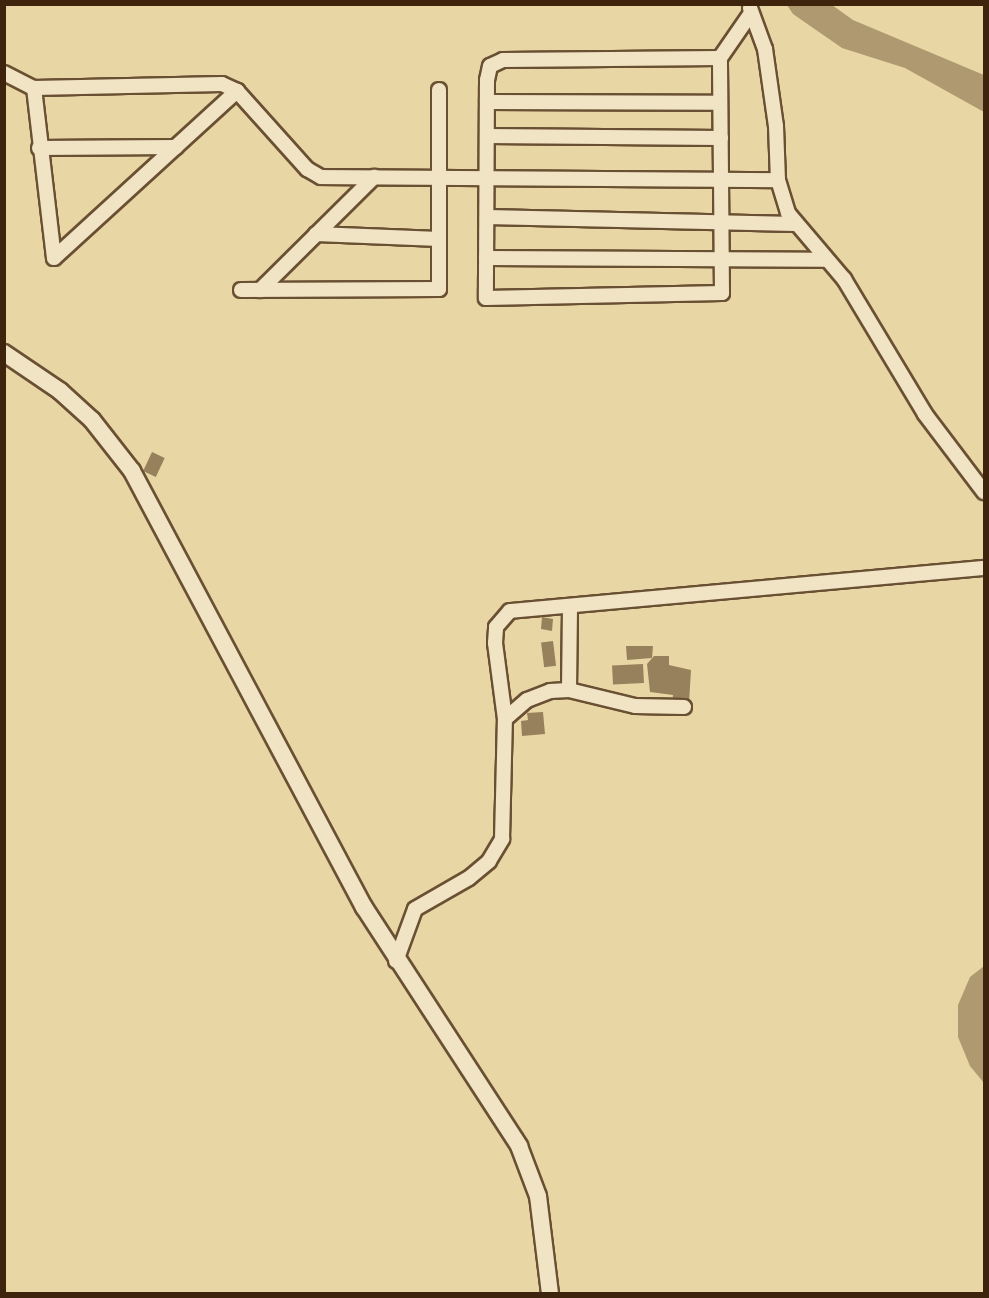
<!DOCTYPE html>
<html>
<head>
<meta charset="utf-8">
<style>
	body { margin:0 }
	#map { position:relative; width:989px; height:1298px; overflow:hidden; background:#e9d6a5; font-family:"IM FELL Double Pica",serif }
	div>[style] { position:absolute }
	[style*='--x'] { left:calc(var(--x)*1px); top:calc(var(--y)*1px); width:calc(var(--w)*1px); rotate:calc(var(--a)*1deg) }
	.water>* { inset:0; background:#af9971 }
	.building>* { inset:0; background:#97815c; transform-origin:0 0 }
	.roads { filter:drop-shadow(2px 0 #6a5033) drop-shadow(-2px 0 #6a5033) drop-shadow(0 2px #6a5033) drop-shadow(0 -2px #6a5033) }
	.minor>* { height:14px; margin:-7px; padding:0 7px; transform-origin:7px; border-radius:7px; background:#f1e4c4 }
	.tertiary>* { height:16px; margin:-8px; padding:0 8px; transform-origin:8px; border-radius:8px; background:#f1e4c4 }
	span { translate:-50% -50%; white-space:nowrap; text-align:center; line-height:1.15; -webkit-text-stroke:6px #f1e4c4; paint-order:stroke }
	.frame { position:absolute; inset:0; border:6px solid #3f240d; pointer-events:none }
</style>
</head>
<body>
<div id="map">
	<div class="water">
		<i style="clip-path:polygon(787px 5px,832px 5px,853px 20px,984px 75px,984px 112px,905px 68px,842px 48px,793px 14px)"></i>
		<i style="clip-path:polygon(984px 966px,984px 1083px,970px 1066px,958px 1037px,958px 1005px,970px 977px)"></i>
	</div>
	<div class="building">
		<i style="left:152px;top:452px;width:14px;height:21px;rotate:25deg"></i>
		<i style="clip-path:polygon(542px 617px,553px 619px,552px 631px,541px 629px)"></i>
		<i style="left:553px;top:641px;width:25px;height:12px;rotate:83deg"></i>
		<i style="clip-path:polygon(626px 646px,653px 646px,652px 658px,627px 660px)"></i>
		<i style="clip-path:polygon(654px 656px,669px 656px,669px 665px,691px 670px,689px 703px,672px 705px,673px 695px,650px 692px,647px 664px)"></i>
		<i style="left:643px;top:664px;width:19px;height:31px;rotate:87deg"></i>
		<i style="clip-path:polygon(543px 712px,545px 734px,522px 736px,521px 721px,528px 720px,527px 713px)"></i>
	</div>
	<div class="roads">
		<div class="minor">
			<i style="--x:750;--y:8;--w:44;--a:69.9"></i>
			<i style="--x:765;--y:49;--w:78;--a:81.9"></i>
			<i style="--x:776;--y:126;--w:54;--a:87.9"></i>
			<i style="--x:778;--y:180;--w:34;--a:73"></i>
			<i style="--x:788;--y:213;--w:87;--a:49.7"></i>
			<i style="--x:844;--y:279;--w:157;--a:59"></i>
			<i style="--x:925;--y:414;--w:98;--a:52.9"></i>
			<i style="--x:720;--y:58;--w:217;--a:179.5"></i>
			<i style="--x:503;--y:60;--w:14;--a:155"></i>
			<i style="--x:490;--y:66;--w:14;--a:102"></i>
			<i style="--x:487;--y:80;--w:218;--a:90.3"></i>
			<i style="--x:486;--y:298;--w:236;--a:-1.2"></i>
			<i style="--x:722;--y:293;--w:235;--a:-90.5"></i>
			<i style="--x:720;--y:58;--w:55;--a:-55.4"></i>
			<i style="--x:4;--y:73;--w:34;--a:27"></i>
			<i style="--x:34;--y:88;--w:188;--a:-1.2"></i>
			<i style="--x:222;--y:84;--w:17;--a:25"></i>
			<i style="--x:237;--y:91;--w:105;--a:48.1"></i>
			<i style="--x:307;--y:169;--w:16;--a:30"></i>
			<i style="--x:321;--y:177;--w:457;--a:0.4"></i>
			<i style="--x:34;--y:88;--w:171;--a:83.3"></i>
			<i style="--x:487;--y:102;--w:233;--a:0.2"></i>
			<i style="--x:487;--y:136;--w:234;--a:0.5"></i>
			<i style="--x:39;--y:148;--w:137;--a:-0.4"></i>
			<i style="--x:487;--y:217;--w:308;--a:1.3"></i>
			<i style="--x:316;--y:234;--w:123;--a:2.3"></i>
			<i style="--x:54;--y:258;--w:248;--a:-42.4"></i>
			<i style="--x:486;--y:258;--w:338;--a:0.3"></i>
			<i style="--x:241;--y:290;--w:198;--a:-0.3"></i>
			<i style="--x:439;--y:289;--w:199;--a:-90"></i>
			<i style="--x:260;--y:290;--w:161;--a:-44.7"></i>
			<i style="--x:569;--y:690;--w:82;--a:-89.3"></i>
			<i style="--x:505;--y:719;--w:29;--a:-41"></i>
			<i style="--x:527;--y:700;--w:25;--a:-21"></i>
			<i style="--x:550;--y:691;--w:19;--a:-3"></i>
			<i style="--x:569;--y:690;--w:68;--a:13.6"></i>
			<i style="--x:635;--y:706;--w:49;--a:1.2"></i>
			<i style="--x:396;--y:961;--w:55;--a:-69.9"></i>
			<i style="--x:415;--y:909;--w:62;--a:-29.9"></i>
			<i style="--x:469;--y:878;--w:26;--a:-40"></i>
			<i style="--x:489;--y:861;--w:26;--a:-59"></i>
			<i style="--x:502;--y:839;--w:120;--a:-88.6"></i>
			<i style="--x:505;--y:719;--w:77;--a:-97.5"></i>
			<i style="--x:495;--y:643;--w:16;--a:-86"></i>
			<i style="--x:496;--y:627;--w:21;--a:-49"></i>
			<i style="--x:510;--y:611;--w:476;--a:-5.2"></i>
		</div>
		<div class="tertiary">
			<i style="--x:4;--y:353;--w:68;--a:34.2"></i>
			<i style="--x:60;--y:391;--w:43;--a:42.2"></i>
			<i style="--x:92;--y:420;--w:65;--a:51.9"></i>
			<i style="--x:132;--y:471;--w:494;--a:62"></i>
			<i style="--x:364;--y:907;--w:285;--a:57"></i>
			<i style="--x:519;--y:1146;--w:53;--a:69.2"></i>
			<i style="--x:538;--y:1196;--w:99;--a:83"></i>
		</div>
	</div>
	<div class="frame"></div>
</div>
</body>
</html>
